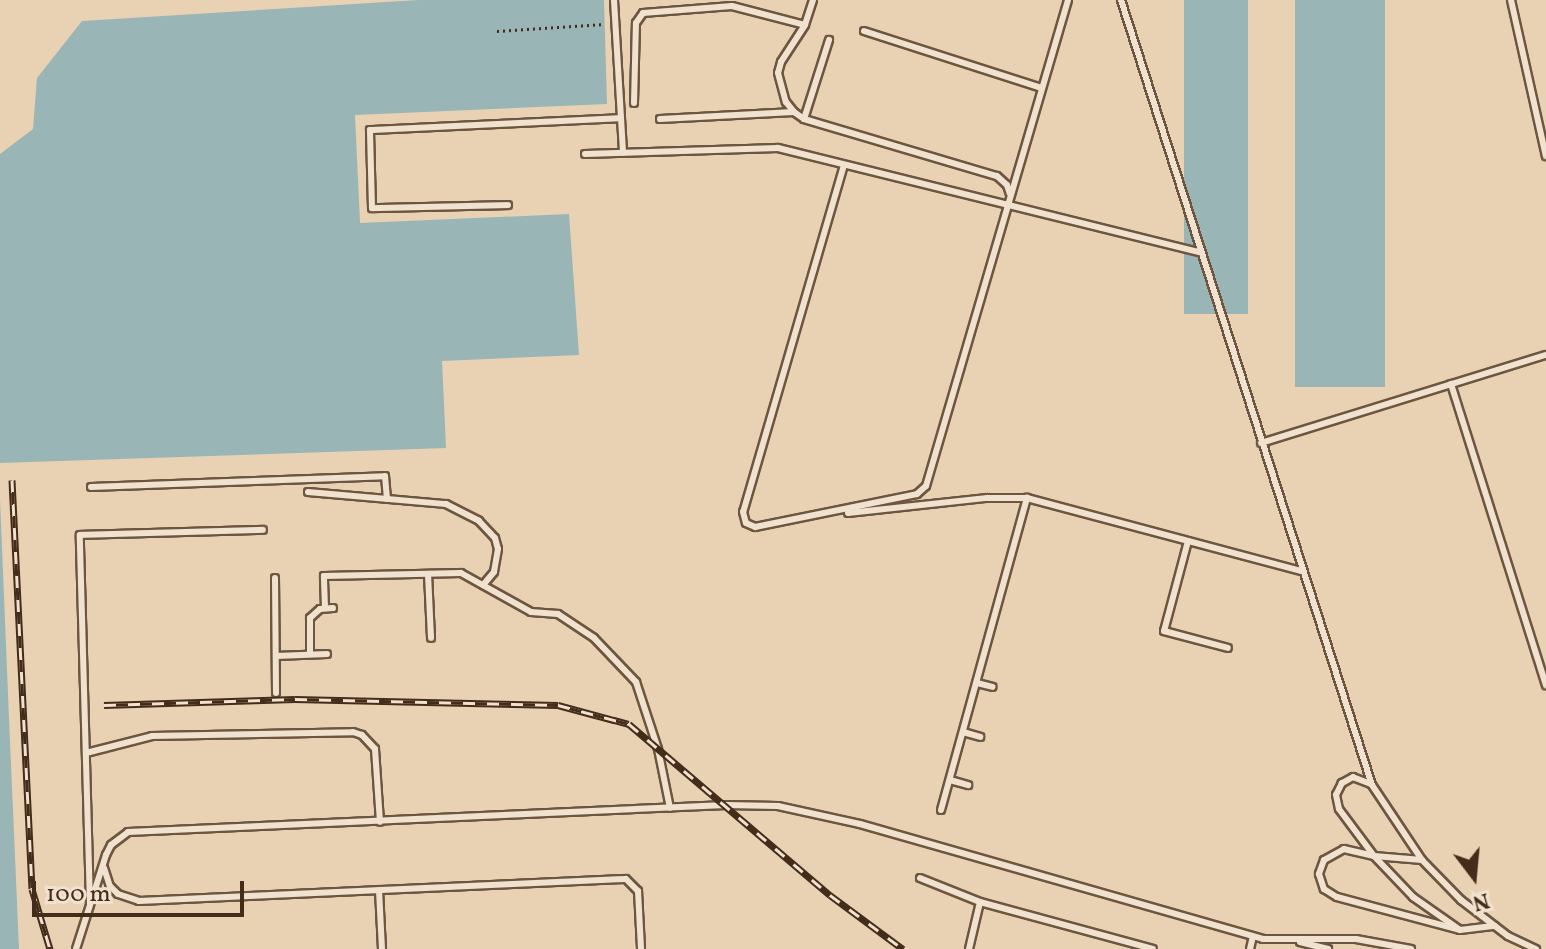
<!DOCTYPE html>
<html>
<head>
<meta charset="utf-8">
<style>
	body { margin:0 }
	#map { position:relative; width:1546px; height:949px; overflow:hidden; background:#e8d2b3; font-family:Vollkorn,serif }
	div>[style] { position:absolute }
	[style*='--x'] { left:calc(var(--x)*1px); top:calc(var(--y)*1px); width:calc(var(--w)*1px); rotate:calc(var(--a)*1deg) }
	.water>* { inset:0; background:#99b5b5; transform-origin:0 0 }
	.path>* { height:3px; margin-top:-1.5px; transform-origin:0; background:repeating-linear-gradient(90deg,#442c1a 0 2px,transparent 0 6px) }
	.roads { filter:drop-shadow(2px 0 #6d5640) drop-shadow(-2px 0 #6d5640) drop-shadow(0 2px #6d5640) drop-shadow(0 -2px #6d5640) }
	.lane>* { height:6px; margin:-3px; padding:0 3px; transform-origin:3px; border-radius:3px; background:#f0e2ce }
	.rail>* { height:7px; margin-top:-3.5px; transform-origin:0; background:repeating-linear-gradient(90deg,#f0e2ce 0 12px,#442c1a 0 24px); box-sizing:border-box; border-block:2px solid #442c1a }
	span { translate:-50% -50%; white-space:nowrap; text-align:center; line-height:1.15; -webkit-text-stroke:7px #f0e2ce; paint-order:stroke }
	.north { position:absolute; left:1434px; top:837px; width:80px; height:80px; -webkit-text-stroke:6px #f0e2ce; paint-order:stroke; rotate:164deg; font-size:22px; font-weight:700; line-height:32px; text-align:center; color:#442c1a }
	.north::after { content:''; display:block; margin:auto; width:28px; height:36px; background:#442c1a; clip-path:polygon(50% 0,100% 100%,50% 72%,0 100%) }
	.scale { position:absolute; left:32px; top:881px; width:212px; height:36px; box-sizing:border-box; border:4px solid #442c1a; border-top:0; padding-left:10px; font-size:24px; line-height:28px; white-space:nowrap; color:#442c1a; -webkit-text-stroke:6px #f0e2ce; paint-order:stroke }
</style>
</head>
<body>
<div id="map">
	<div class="water">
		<i style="clip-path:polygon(418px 0,604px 0,607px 104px,355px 115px,360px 223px,569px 214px,579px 355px,442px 361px,446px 448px,0 463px,0 154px,33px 129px,37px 78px,82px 21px)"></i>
		<i style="left:1184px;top:0;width:64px;height:314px"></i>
		<i style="left:1295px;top:0;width:90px;height:387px"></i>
		<i style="clip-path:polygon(0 499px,9px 718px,19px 949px,0 949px)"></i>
	</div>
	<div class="path">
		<i style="--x:497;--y:31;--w:108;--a:-3.7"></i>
	</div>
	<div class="roads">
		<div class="lane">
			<i style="--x:614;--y:0;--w:153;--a:86.6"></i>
			<i style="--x:813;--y:0;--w:26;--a:108"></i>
			<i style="--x:805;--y:25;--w:44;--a:123"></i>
			<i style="--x:781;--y:62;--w:11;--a:105"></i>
			<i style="--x:778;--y:73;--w:30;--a:75"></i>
			<i style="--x:786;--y:102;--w:13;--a:51"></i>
			<i style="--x:794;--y:112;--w:12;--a:35"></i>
			<i style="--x:804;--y:119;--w:201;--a:16.5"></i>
			<i style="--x:997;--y:176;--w:13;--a:42"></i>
			<i style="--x:1007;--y:185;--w:9;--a:72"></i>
			<i style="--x:1121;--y:0;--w:824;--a:72.27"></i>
			<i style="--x:1372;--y:785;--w:90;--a:56.3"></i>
			<i style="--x:1422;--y:860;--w:56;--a:45.7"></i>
			<i style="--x:1461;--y:900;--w:59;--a:37.5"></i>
			<i style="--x:1508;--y:936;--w:31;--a:25"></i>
			<i style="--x:1511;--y:0;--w:160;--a:77.4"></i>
			<i style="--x:864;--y:31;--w:187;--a:17.8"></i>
			<i style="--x:634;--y:103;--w:80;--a:-88.6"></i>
			<i style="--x:636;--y:23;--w:12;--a:-55"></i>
			<i style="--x:643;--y:13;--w:89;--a:-4.5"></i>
			<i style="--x:732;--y:6;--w:75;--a:14.6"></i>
			<i style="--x:660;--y:119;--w:134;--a:-3"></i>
			<i style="--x:804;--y:119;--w:83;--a:-72.4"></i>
			<i style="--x:585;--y:154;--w:193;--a:-1.8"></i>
			<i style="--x:778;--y:148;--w:436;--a:13.9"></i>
			<i style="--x:844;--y:165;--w:361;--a:106.2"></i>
			<i style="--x:743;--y:512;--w:11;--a:75"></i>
			<i style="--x:746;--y:523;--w:10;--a:24"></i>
			<i style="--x:755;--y:527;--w:165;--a:-11.5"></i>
			<i style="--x:917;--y:494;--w:12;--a:-42"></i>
			<i style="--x:926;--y:486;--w:506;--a:-73.71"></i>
			<i style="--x:508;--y:205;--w:136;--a:178.7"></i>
			<i style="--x:372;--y:208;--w:78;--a:-91.5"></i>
			<i style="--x:370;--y:130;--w:251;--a:-2.7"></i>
			<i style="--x:1451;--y:384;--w:316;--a:72.5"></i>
			<i style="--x:1261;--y:443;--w:298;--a:-17.2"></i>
			<i style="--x:91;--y:487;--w:294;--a:-2.1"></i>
			<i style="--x:385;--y:476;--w:23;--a:85"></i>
			<i style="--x:308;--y:492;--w:139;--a:5"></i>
			<i style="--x:446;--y:504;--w:37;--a:27"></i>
			<i style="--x:479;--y:521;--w:23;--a:47"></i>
			<i style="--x:495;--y:538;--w:11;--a:75"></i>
			<i style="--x:498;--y:549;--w:23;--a:100"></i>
			<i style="--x:494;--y:572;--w:17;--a:130"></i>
			<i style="--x:848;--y:513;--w:140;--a:-6.2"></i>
			<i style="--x:987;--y:498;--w:40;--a:0"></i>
			<i style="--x:1027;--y:498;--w:285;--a:14.9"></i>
			<i style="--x:1188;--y:541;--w:93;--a:104.9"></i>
			<i style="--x:1164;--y:631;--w:66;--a:14.9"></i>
			<i style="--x:428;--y:574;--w:64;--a:87.3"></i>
			<i style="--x:275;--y:578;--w:115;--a:89.5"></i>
			<i style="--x:325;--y:608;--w:32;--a:-92"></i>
			<i style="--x:324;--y:576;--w:137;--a:-1.3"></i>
			<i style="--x:461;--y:573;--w:80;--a:29.1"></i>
			<i style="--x:531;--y:612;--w:27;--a:4"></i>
			<i style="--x:558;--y:614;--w:43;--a:33.7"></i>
			<i style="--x:594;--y:638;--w:61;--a:46.3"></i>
			<i style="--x:636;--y:682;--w:71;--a:71.8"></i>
			<i style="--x:658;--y:749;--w:60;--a:78.5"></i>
			<i style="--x:310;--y:654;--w:36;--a:-90"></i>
			<i style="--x:310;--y:618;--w:13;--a:-42"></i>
			<i style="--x:320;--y:609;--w:13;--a:-4"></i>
			<i style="--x:276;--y:656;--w:51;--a:-2.2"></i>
			<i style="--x:977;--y:683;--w:16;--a:14"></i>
			<i style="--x:963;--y:732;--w:18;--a:16"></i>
			<i style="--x:86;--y:753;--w:68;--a:-14.4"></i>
			<i style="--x:152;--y:736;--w:201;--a:-1.1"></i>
			<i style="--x:353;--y:732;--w:9;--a:18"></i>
			<i style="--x:362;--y:735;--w:19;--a:47"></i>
			<i style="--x:375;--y:749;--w:73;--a:86.1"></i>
			<i style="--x:950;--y:780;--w:19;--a:16"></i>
			<i style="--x:1371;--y:784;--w:19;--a:-159"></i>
			<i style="--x:1353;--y:777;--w:13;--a:151"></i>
			<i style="--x:1342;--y:783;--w:13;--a:117"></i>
			<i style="--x:1336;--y:795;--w:14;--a:78"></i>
			<i style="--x:1339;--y:809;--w:59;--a:53.3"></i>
			<i style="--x:1374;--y:856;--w:57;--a:46.4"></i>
			<i style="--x:1413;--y:897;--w:57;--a:35.1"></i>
			<i style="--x:1460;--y:930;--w:35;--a:-7"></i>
			<i style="--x:941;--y:810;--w:324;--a:-74.6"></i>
			<i style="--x:1422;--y:860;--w:48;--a:-175.2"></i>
			<i style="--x:1374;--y:856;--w:31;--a:-167"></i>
			<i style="--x:1344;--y:849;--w:23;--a:151"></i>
			<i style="--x:1324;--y:860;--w:15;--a:110"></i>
			<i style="--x:1319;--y:874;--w:16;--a:72"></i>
			<i style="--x:1324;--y:889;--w:15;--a:32"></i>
			<i style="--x:1337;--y:897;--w:127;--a:15"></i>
			<i style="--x:104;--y:868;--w:19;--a:72"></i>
			<i style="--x:110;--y:886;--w:11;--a:45"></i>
			<i style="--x:118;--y:894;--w:22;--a:18"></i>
			<i style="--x:139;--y:901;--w:487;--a:-2.6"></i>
			<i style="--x:626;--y:879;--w:17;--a:45"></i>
			<i style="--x:638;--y:891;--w:58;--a:87"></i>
			<i style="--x:920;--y:878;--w:65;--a:21.8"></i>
			<i style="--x:980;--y:902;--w:179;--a:15.2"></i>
			<i style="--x:379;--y:890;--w:59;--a:87.1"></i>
			<i style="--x:90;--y:904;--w:369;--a:-91.6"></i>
			<i style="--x:80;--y:535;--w:183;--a:-1.6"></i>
			<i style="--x:1300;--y:942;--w:29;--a:14"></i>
			<i style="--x:76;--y:949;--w:99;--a:-72.3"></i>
			<i style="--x:106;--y:855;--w:11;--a:-63"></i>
			<i style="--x:111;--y:845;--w:21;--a:-37"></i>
			<i style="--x:128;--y:832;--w:599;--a:-2.59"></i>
			<i style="--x:726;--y:805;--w:52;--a:1.1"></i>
			<i style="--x:778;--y:806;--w:84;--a:12.4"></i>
			<i style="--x:860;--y:824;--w:419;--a:15.9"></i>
			<i style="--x:1263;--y:939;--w:93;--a:0"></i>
			<i style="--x:1356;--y:939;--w:56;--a:10.3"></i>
			<i style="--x:969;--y:949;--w:48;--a:-76.8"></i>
			<i style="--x:1250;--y:949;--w:13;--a:-77"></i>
		</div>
	</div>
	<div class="rail">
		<i style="--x:12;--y:480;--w:409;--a:87.2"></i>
		<i style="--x:32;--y:889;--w:63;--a:73.3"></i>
		<i style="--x:104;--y:705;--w:191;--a:-1.8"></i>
		<i style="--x:295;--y:699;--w:263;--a:1.3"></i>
		<i style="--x:558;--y:705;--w:73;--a:15"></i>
		<i style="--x:629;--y:724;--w:264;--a:40.4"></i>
		<i style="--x:830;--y:895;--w:91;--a:36.5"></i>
	</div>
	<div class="north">N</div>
	<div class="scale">100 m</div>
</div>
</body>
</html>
